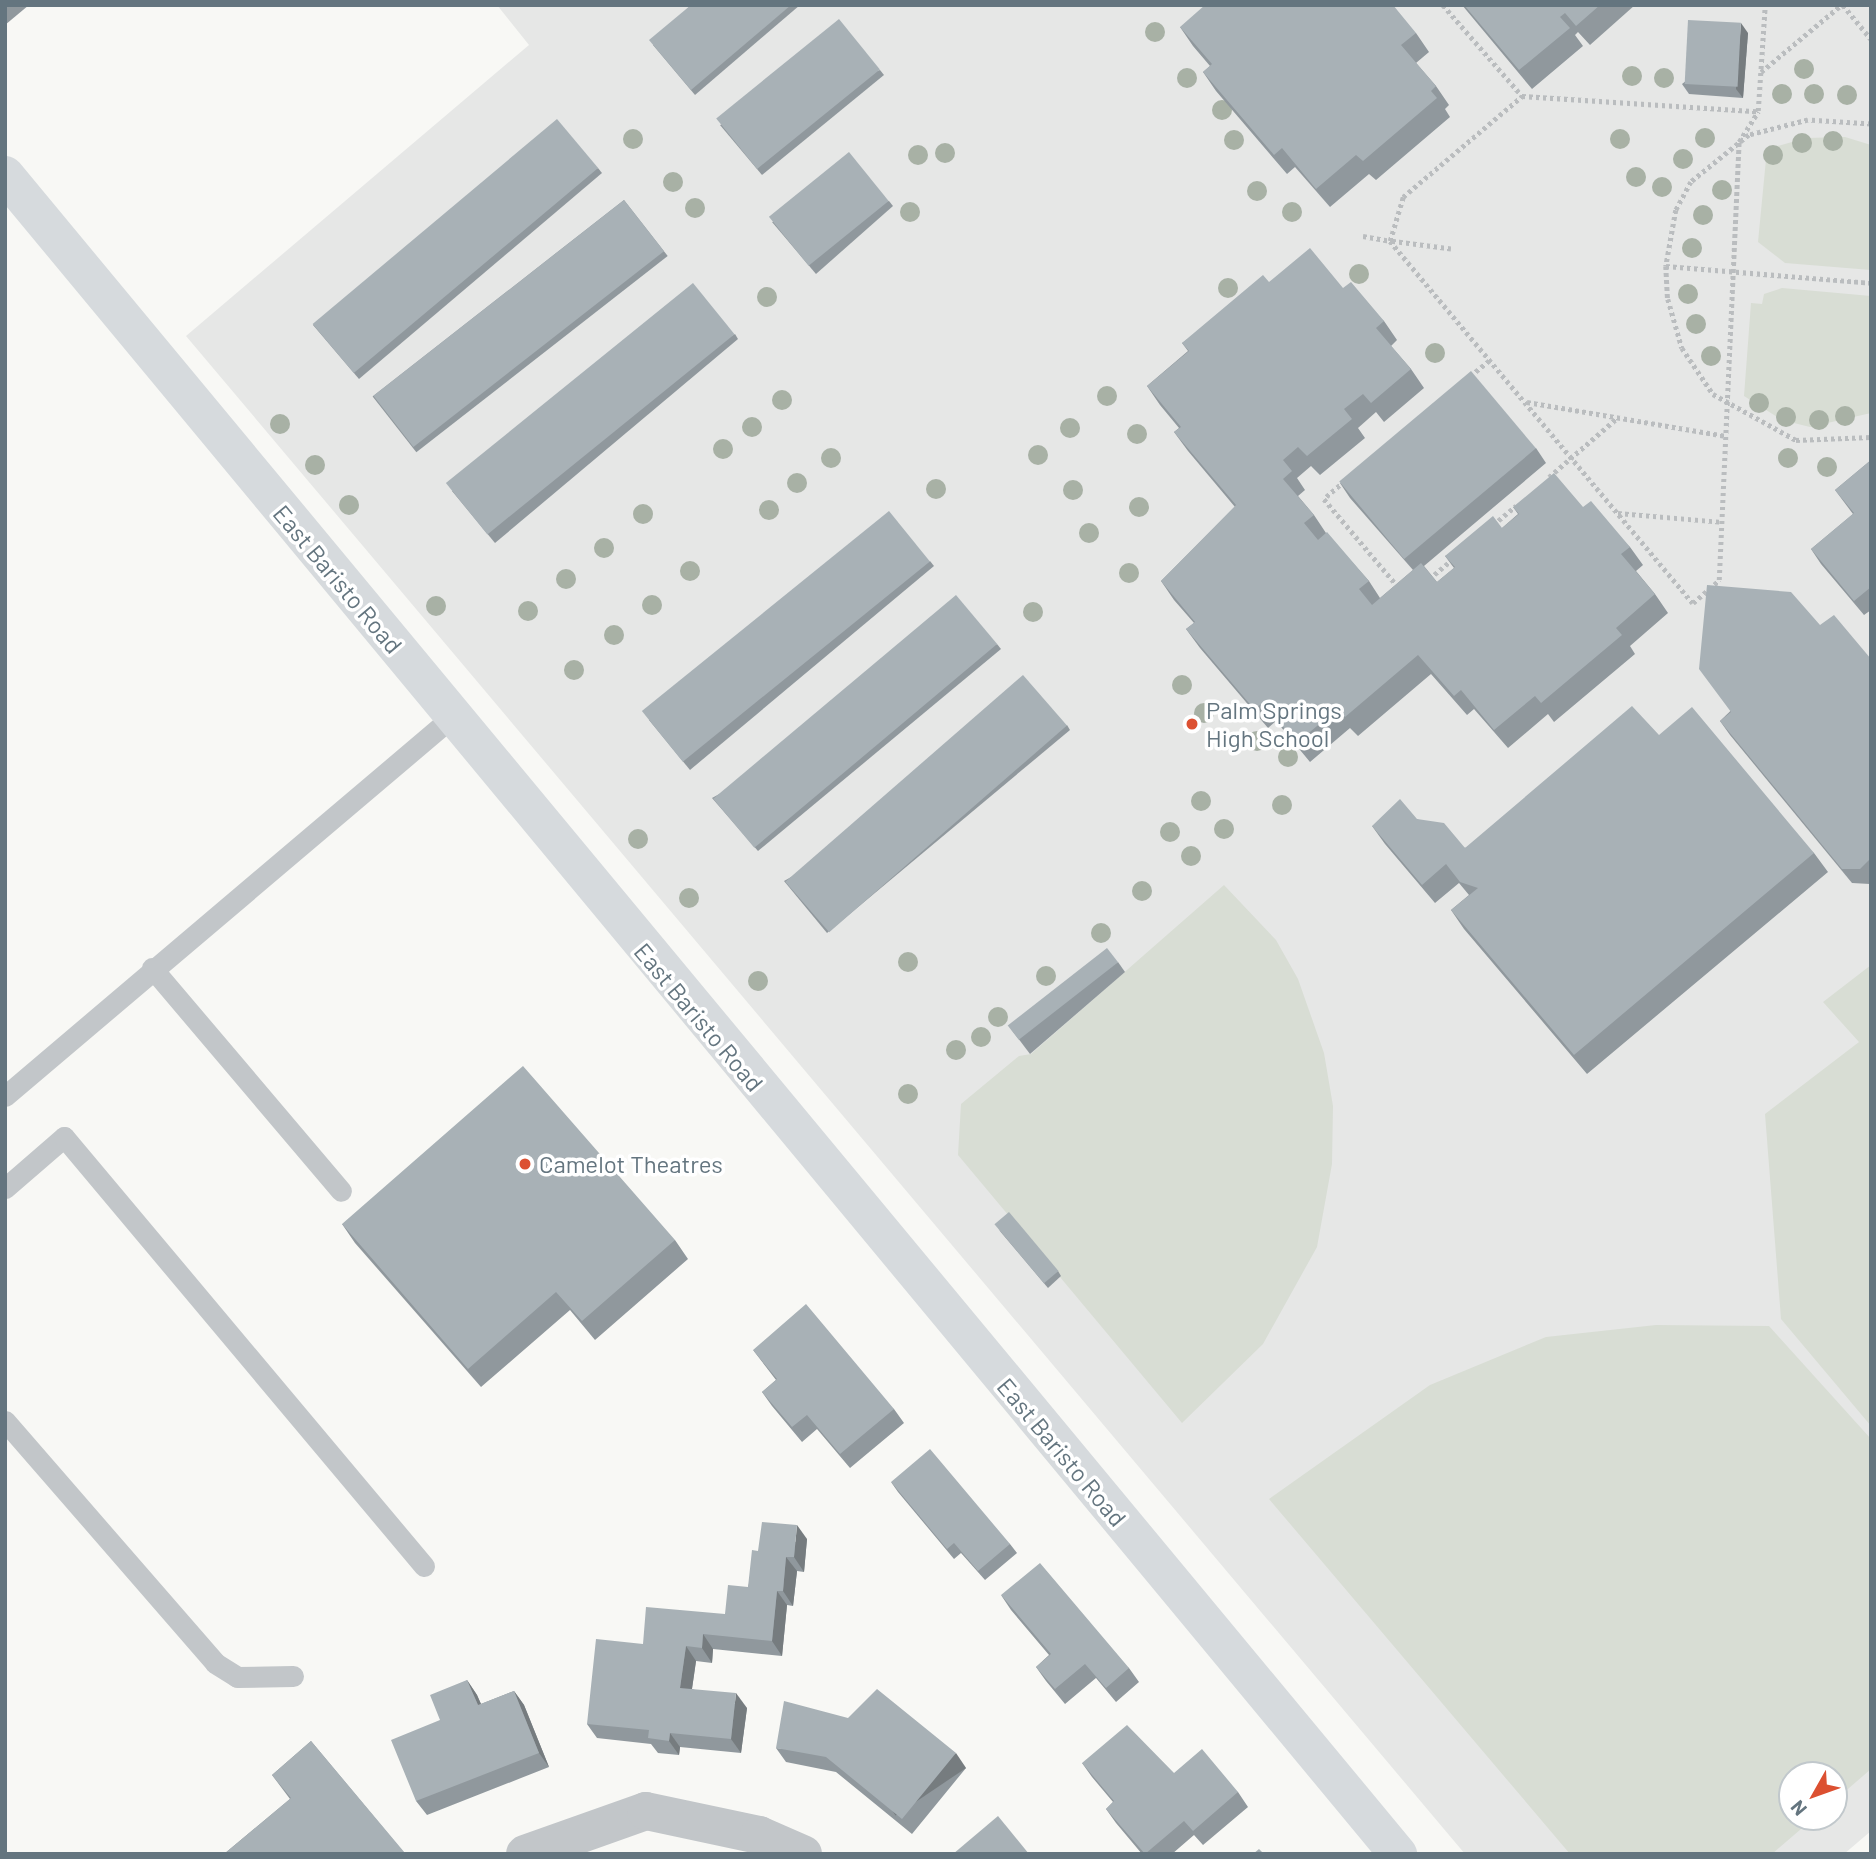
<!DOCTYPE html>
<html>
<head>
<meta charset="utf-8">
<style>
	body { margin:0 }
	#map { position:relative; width:1876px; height:1859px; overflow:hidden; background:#f8f8f5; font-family:Barlow,sans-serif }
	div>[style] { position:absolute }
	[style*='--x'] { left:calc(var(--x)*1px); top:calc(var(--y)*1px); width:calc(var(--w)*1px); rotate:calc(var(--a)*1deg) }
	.built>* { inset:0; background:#e6e7e6 }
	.green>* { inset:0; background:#d8ddd4 }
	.path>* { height:4.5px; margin-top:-2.25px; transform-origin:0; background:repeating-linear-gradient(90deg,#babdbf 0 3.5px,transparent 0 7px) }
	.lane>* { height:21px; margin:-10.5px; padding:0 10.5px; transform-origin:10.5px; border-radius:10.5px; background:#c2c6c9 }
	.street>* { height:38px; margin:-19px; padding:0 19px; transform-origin:19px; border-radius:19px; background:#c2c6c9 }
	.secondary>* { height:38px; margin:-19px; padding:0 19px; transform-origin:19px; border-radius:19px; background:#d6dadd }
	.trees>* { width:20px; height:20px; margin:-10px; border-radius:50%; background:#a8b1a5 }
	.wall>* { inset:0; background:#90989d; transform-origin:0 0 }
	.shaded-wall>* { inset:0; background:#767c7f; transform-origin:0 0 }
	.building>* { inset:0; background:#a8b1b6; transform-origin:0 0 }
	.dots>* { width:19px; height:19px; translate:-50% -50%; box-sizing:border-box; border:4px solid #fff; border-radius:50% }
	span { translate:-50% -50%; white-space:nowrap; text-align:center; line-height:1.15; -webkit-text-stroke:7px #fff; paint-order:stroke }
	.street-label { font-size:24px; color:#64757f }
	.poi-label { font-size:24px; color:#64757f }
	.left { translate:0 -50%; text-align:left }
	.frame { position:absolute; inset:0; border:7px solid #64757f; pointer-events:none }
	.north { position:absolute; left:1778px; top:1761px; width:70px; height:70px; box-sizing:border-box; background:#fff; border:2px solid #c1c8cc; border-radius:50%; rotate:230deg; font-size:19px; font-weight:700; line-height:28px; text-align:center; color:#64757f }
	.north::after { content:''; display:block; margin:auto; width:24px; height:32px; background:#dc5031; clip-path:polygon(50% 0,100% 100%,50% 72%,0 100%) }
</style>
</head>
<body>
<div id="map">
	<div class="built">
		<i style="clip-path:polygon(evenodd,497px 5px,1871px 5px,1871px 1831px,1844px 1854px,1465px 1854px,186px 336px,529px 45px,497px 5px,1792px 1775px,1834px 1775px,1834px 1817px,1792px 1817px,1792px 1775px)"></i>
	</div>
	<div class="green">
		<i style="clip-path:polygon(1845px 137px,1871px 145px,1871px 270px,1785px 263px,1758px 242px,1767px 149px,1806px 138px)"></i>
		<i style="clip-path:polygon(1782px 288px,1871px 296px,1871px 413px,1810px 427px,1782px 420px,1744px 396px,1751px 303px,1762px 304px,1764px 294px)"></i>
		<i style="clip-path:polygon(1224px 885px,1276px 940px,1298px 979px,1324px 1053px,1333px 1106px,1332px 1164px,1317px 1247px,1263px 1344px,1182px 1423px,958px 1155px,961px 1104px,1019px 1056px,1031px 1054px)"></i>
		<i style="clip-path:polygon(1871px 965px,1871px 1426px,1781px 1319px,1765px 1114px,1859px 1042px,1823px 1002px)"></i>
		<i style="clip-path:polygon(1656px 1325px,1769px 1326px,1871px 1439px,1871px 1769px,1834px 1801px,1834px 1775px,1792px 1775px,1792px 1817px,1815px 1817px,1772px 1854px,1570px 1854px,1269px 1499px,1430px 1385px,1546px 1337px)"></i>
	</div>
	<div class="path">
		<i style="--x:1443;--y:5;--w:121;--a:49"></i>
		<i style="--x:1522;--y:96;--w:235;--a:3.7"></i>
		<i style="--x:1843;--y:5;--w:44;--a:50.5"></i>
		<i style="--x:1761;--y:72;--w:104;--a:-39.9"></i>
		<i style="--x:1871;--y:124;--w:63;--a:-176.4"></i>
		<i style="--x:1808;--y:120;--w:61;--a:165.7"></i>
		<i style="--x:1749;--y:135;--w:75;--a:141"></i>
		<i style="--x:1691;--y:182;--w:32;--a:118"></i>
		<i style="--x:1676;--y:210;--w:57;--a:100.1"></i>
		<i style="--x:1666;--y:266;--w:33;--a:87"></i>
		<i style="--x:1668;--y:299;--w:51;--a:74.1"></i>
		<i style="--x:1682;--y:348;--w:55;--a:56"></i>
		<i style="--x:1713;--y:394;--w:95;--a:29"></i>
		<i style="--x:1796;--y:440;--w:75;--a:-2.3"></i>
		<i style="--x:1363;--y:236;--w:27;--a:10"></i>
		<i style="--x:1390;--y:241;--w:472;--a:50.1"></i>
		<i style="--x:1693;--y:603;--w:35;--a:-41"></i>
		<i style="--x:1719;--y:580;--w:438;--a:-87.4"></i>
		<i style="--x:1739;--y:142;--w:36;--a:-58"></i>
		<i style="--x:1758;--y:111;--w:106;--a:-86.2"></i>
		<i style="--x:1451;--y:249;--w:62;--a:-172.5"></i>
		<i style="--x:1390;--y:241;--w:46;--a:-73.5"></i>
		<i style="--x:1403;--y:197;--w:156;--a:-40.3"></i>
		<i style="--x:1666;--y:266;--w:206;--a:4.7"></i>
		<i style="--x:1470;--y:376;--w:26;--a:-39"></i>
		<i style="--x:1527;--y:402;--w:202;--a:9.7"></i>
		<i style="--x:1549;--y:477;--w:90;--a:-40.9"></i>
		<i style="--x:1345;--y:481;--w:28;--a:139"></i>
		<i style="--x:1324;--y:499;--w:118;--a:49.8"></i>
		<i style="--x:1618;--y:513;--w:104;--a:4.9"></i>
		<i style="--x:1493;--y:525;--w:30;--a:-40"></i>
		<i style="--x:1429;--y:579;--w:30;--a:-40"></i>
	</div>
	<div class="lane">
		<i style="--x:152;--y:968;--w:292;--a:49.7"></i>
		<i style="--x:5;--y:1096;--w:586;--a:-40.29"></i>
		<i style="--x:5;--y:1188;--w:78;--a:-40.8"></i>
		<i style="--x:64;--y:1137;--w:560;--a:50"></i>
		<i style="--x:5;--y:1421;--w:320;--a:49"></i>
		<i style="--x:215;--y:1663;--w:26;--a:32"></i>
		<i style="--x:237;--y:1677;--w:56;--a:-1"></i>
	</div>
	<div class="street">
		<i style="--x:525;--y:1854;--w:128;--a:-19.6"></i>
		<i style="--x:646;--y:1811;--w:116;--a:12"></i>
		<i style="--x:759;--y:1835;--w:48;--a:23.4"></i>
	</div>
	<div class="secondary">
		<i style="--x:5;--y:175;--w:2182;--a:50.32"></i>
	</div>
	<div class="trees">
		<i style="left:1155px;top:32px"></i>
		<i style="left:1804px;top:69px"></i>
		<i style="left:1632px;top:76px"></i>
		<i style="left:1187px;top:78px"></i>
		<i style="left:1664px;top:78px"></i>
		<i style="left:1782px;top:94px"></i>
		<i style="left:1814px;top:94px"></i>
		<i style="left:1847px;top:95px"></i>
		<i style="left:1222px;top:110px"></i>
		<i style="left:1705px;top:138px"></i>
		<i style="left:633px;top:139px"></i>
		<i style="left:1620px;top:139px"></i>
		<i style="left:1234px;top:140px"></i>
		<i style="left:1833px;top:141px"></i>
		<i style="left:1802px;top:143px"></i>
		<i style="left:945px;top:153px"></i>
		<i style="left:918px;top:155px"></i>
		<i style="left:1773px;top:155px"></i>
		<i style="left:1683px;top:159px"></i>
		<i style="left:1636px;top:177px"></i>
		<i style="left:673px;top:182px"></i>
		<i style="left:1662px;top:187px"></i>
		<i style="left:1722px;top:190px"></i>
		<i style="left:1257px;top:191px"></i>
		<i style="left:695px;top:208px"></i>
		<i style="left:910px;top:212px"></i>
		<i style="left:1292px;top:212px"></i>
		<i style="left:1703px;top:215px"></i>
		<i style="left:1692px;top:248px"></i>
		<i style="left:1359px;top:274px"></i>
		<i style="left:1228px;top:288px"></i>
		<i style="left:1688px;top:294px"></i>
		<i style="left:767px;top:297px"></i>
		<i style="left:1696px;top:324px"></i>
		<i style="left:1435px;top:353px"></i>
		<i style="left:1711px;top:356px"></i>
		<i style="left:1107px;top:396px"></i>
		<i style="left:782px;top:400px"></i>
		<i style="left:1759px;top:403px"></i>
		<i style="left:1845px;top:416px"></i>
		<i style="left:1786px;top:417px"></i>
		<i style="left:1819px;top:420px"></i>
		<i style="left:280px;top:424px"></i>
		<i style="left:752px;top:427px"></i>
		<i style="left:1070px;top:428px"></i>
		<i style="left:1137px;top:434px"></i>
		<i style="left:723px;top:449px"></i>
		<i style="left:1038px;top:455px"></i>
		<i style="left:831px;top:458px"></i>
		<i style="left:1788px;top:458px"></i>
		<i style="left:315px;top:465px"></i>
		<i style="left:1827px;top:467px"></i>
		<i style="left:797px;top:483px"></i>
		<i style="left:936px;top:489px"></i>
		<i style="left:1073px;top:490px"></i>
		<i style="left:349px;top:505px"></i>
		<i style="left:1139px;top:507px"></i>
		<i style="left:769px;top:510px"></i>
		<i style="left:643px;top:514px"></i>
		<i style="left:1089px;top:533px"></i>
		<i style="left:604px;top:548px"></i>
		<i style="left:690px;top:571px"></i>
		<i style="left:1129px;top:573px"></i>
		<i style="left:566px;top:579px"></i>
		<i style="left:652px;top:605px"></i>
		<i style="left:436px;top:606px"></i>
		<i style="left:528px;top:611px"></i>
		<i style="left:1033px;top:612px"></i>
		<i style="left:614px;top:635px"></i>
		<i style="left:574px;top:670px"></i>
		<i style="left:1182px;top:685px"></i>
		<i style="left:1204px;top:713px"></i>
		<i style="left:1257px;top:741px"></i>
		<i style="left:1288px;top:757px"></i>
		<i style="left:1201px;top:801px"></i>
		<i style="left:1282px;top:805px"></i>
		<i style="left:1224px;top:829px"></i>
		<i style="left:1170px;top:832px"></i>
		<i style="left:638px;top:839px"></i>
		<i style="left:1191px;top:856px"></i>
		<i style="left:1142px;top:891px"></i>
		<i style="left:689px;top:898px"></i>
		<i style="left:1101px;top:933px"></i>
		<i style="left:908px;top:962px"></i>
		<i style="left:1046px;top:976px"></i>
		<i style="left:758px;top:981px"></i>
		<i style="left:998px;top:1017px"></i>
		<i style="left:981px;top:1037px"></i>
		<i style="left:956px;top:1050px"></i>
		<i style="left:908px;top:1094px"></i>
	</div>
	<div class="wall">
		<i style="clip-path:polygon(5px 5px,29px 5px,5px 25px)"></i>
		<i style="clip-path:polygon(691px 5px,800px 5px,695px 95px,653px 45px)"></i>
		<i style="clip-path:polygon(1462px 5px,1635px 5px,1590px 45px,1578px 32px,1575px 35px,1583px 46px,1532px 89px)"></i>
		<i style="clip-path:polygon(1180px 27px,1416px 33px,1429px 52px,1416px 63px,1436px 86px,1449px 105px,1445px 109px,1450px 117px,1376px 180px,1369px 174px,1330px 207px,1295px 167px,1287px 174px,1216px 91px,1203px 72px,1210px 66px,1193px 46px)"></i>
		<i style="clip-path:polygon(1748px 33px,1743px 98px,1689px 94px,1682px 84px)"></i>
		<i style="clip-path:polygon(880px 70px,884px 75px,762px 175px,720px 125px)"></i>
		<i style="clip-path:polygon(598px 168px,602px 173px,359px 379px,313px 325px)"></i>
		<i style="left:624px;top:200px;width:71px;height:319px;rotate:52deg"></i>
		<i style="clip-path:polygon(889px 201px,893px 206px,816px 274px,772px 222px)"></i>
		<i style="clip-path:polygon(1269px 282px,1343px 288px,1384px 321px,1397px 340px,1391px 346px,1411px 369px,1424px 388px,1384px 422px,1376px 412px,1358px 428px,1365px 438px,1320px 475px,1311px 466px,1297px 478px,1305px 490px,1298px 496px,1314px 515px,1326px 533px,1369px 581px,1380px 598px,1413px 570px,1350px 498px,1340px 483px,1536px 448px,1546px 463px,1424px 566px,1437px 582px,1454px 568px,1445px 556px,1502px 528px,1518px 514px,1513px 507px,1583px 507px,1630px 547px,1643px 565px,1636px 571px,1655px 594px,1668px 613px,1630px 646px,1635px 654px,1554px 722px,1548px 714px,1508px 748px,1474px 709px,1467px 715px,1431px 674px,1358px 736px,1350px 728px,1310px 762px,1276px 721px,1268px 728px,1200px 648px,1186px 629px,1194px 623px,1174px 600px,1161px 581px,1235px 507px,1188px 451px,1174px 432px,1179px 428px,1160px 405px,1147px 386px,1188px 351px,1182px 343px)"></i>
		<i style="clip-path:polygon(735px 334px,738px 339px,495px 543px,452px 491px)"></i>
		<i style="clip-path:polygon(1871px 460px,1871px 610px,1864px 615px,1821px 564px,1811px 549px,1853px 514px,1835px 490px)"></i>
		<i style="clip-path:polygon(930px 561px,934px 566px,690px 770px,649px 720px)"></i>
		<i style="clip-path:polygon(1820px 625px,1871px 659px,1871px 883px,1870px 884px,1852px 883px,1730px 735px,1720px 721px)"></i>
		<i style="clip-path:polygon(997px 644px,1001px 649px,758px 851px,712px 798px)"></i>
		<i style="clip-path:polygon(1067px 725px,1070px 730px,827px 933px,784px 881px)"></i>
		<i style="clip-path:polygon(1659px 735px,1814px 853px,1828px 872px,1587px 1074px,1464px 929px,1451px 910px,1469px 895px,1459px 883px,1435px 903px,1385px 844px,1372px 826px,1417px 819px,1465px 848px)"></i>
		<i style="clip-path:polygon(1118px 962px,1125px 972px,1030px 1054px,1011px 1029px)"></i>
		<i style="clip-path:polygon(342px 1224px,675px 1240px,688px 1259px,595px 1340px,570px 1310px,481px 1387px,355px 1243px)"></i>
		<i style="clip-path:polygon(999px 1230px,1058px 1271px,1061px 1276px,1048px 1288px)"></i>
		<i style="clip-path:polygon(753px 1350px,894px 1409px,904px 1423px,850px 1468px,817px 1429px,802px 1442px,772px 1406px,762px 1392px,776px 1380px)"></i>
		<i style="clip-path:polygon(891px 1482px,1010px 1544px,1017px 1553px,985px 1580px,961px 1553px,954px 1559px,898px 1492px)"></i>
		<i style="clip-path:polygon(807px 1539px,804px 1572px,797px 1571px,793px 1606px,787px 1605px,782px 1656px,713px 1649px,712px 1663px,696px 1661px,692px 1689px,747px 1708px,741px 1753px,680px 1747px,679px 1755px,658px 1753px,651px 1744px,597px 1738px,587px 1724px,643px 1644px,725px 1614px,748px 1587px,758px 1551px)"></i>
		<i style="clip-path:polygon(1001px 1595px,1129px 1668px,1139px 1682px,1116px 1702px,1096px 1678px,1065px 1704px,1046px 1681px,1036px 1667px,1049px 1655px,1011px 1610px)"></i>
		<i style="clip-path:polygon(467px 1680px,477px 1695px,481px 1704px,514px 1691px,524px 1705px,549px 1767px,427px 1815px,416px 1801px,440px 1720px)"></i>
		<i style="clip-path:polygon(311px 1741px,405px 1854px,224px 1854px,290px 1799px,272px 1775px)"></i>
		<i style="clip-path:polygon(776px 1748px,966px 1768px,912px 1834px,836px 1772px,786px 1762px)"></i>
		<i style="clip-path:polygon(1082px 1763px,1174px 1773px,1238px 1792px,1248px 1807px,1203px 1845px,1194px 1835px,1172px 1854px,1142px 1854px,1116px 1823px,1106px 1809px,1113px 1802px,1092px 1777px)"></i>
	</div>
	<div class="shaded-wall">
		<i style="clip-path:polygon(1741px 23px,1748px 33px,1743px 98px,1736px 89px)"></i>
		<i style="clip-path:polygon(797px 1525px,807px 1539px,804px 1572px,794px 1557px)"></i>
		<i style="clip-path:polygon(786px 1557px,797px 1571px,793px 1606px,783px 1591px)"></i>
		<i style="clip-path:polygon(777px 1591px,787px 1605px,782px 1656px,772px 1641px)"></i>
		<i style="clip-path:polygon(703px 1634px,713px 1649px,712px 1663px,702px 1648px)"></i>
		<i style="clip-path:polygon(686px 1646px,696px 1661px,690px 1702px,680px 1688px)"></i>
		<i style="clip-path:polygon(467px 1680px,477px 1695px,488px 1720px,478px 1705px)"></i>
		<i style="clip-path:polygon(514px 1691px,524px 1705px,549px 1767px,539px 1753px)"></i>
		<i style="clip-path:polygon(736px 1693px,747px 1708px,741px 1753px,731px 1739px)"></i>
		<i style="clip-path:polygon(670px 1733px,680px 1747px,679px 1755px,669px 1741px)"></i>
		<i style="left:956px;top:1753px;width:18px;height:85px;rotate:56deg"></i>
	</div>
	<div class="building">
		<i style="clip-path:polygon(691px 5px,791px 5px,691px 90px,649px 40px)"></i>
		<i style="clip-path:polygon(1205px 5px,1393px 5px,1416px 33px,1401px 45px,1436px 86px,1431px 91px,1437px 98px,1363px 161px,1356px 155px,1316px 189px,1282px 148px,1274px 155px,1203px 72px,1212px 64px,1180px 27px)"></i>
		<i style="clip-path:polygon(1464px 5px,1600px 5px,1576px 26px,1565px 13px,1560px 17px,1570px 28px,1519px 70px)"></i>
		<i style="left:839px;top:19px;width:65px;height:158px;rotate:51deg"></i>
		<i style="left:1688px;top:20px;width:53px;height:64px;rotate:3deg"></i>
		<i style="left:557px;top:119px;width:64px;height:319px;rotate:50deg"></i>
		<i style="left:849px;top:152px;width:63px;height:103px;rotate:51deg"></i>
		<i style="left:624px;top:200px;width:65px;height:318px;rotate:52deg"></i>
		<i style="clip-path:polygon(1310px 248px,1343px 288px,1351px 282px,1384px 321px,1376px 328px,1411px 369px,1371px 403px,1363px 394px,1344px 409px,1352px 419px,1307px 456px,1298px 447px,1283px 460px,1292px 471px,1283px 479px,1314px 515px,1304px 523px,1318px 540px,1327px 532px,1369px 581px,1359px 589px,1372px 605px,1421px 563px,1437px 582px,1455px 567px,1445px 556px,1493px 516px,1502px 528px,1519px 514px,1513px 507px,1554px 473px,1583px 507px,1591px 501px,1630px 547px,1621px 554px,1655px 594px,1616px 628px,1622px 635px,1541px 703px,1535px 696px,1494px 730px,1461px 690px,1454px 696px,1418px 655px,1345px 717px,1337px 709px,1297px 743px,1263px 703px,1254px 709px,1186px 629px,1195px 622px,1161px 581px,1236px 505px,1174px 432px,1181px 427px,1147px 386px,1189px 351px,1182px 343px,1263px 275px,1269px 282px)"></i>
		<i style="left:693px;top:283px;width:66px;height:318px;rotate:51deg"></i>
		<i style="left:1471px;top:371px;width:101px;height:172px;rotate:50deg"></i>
		<i style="clip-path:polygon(1871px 460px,1871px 587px,1854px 601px,1811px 549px,1854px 513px,1835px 490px)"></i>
		<i style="left:889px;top:511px;width:65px;height:318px;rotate:51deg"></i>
		<i style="clip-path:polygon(1707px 585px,1791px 592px,1820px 625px,1834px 615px,1871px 659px,1871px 858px,1860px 869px,1842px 869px,1720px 721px,1731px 712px,1699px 669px)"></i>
		<i style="left:956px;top:595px;width:64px;height:317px;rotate:50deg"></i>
		<i style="left:1023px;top:675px;width:67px;height:315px;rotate:49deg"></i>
		<i style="clip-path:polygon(1632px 706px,1659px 735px,1692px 707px,1814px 853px,1574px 1055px,1451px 910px,1478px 888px,1460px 882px,1446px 864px,1422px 885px,1372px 826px,1400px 799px,1417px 819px,1444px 823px,1465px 848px)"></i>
		<i style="left:1107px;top:948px;width:18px;height:126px;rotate:52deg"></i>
		<i style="clip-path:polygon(523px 1066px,675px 1240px,582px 1321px,556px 1292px,468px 1369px,342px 1224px)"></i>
		<i style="left:1009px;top:1212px;width:77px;height:19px;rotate:50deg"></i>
		<i style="clip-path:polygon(806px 1304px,894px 1409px,840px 1454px,807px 1415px,792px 1427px,762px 1392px,777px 1379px,753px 1350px)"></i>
		<i style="clip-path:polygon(930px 1449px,1010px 1544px,978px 1571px,954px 1543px,947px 1549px,891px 1482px)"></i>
		<i style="clip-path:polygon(762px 1522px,797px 1525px,794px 1557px,786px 1557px,783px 1591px,777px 1591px,772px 1641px,703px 1634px,702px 1648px,686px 1646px,680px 1688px,736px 1693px,731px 1739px,670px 1733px,669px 1741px,648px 1738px,649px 1730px,587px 1724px,596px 1639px,643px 1644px,646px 1607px,725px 1614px,728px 1585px,748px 1587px,752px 1550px,758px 1551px)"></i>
		<i style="clip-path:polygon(1040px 1563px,1129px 1668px,1106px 1688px,1085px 1664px,1055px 1689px,1036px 1667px,1051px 1654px,1001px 1595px)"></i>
		<i style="clip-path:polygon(467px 1680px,478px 1705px,514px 1691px,539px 1753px,416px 1801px,391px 1740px,440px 1720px,430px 1695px)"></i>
		<i style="clip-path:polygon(877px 1689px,956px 1753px,902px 1819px,826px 1757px,776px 1748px,784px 1701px,848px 1718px)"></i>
		<i style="clip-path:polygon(1127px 1725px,1174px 1773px,1202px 1749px,1238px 1792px,1193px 1831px,1184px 1821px,1145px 1854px,1106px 1809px,1114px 1801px,1082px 1763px)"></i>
		<i style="clip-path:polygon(311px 1741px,405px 1853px,404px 1854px,224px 1854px,291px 1798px,272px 1775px)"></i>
		<i style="clip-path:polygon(998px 1816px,1029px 1854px,953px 1854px)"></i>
		<i style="clip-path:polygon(1259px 1849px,1264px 1854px,1253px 1854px)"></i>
	</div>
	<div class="dots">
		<i style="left:1192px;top:724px;background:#dc5031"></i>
		<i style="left:525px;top:1164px;background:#dc5031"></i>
	</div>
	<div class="street-label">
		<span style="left:338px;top:579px;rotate:50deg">East Baristo Road</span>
		<span style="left:699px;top:1017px;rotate:50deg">East Baristo Road</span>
		<span style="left:1062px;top:1452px;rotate:50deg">East Baristo Road</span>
	</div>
	<div class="poi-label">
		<span class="left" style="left:1206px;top:724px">Palm Springs<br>High School</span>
		<span class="left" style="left:539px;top:1164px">Camelot Theatres</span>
	</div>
	<div class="frame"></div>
	<div class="north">N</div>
</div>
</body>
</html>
